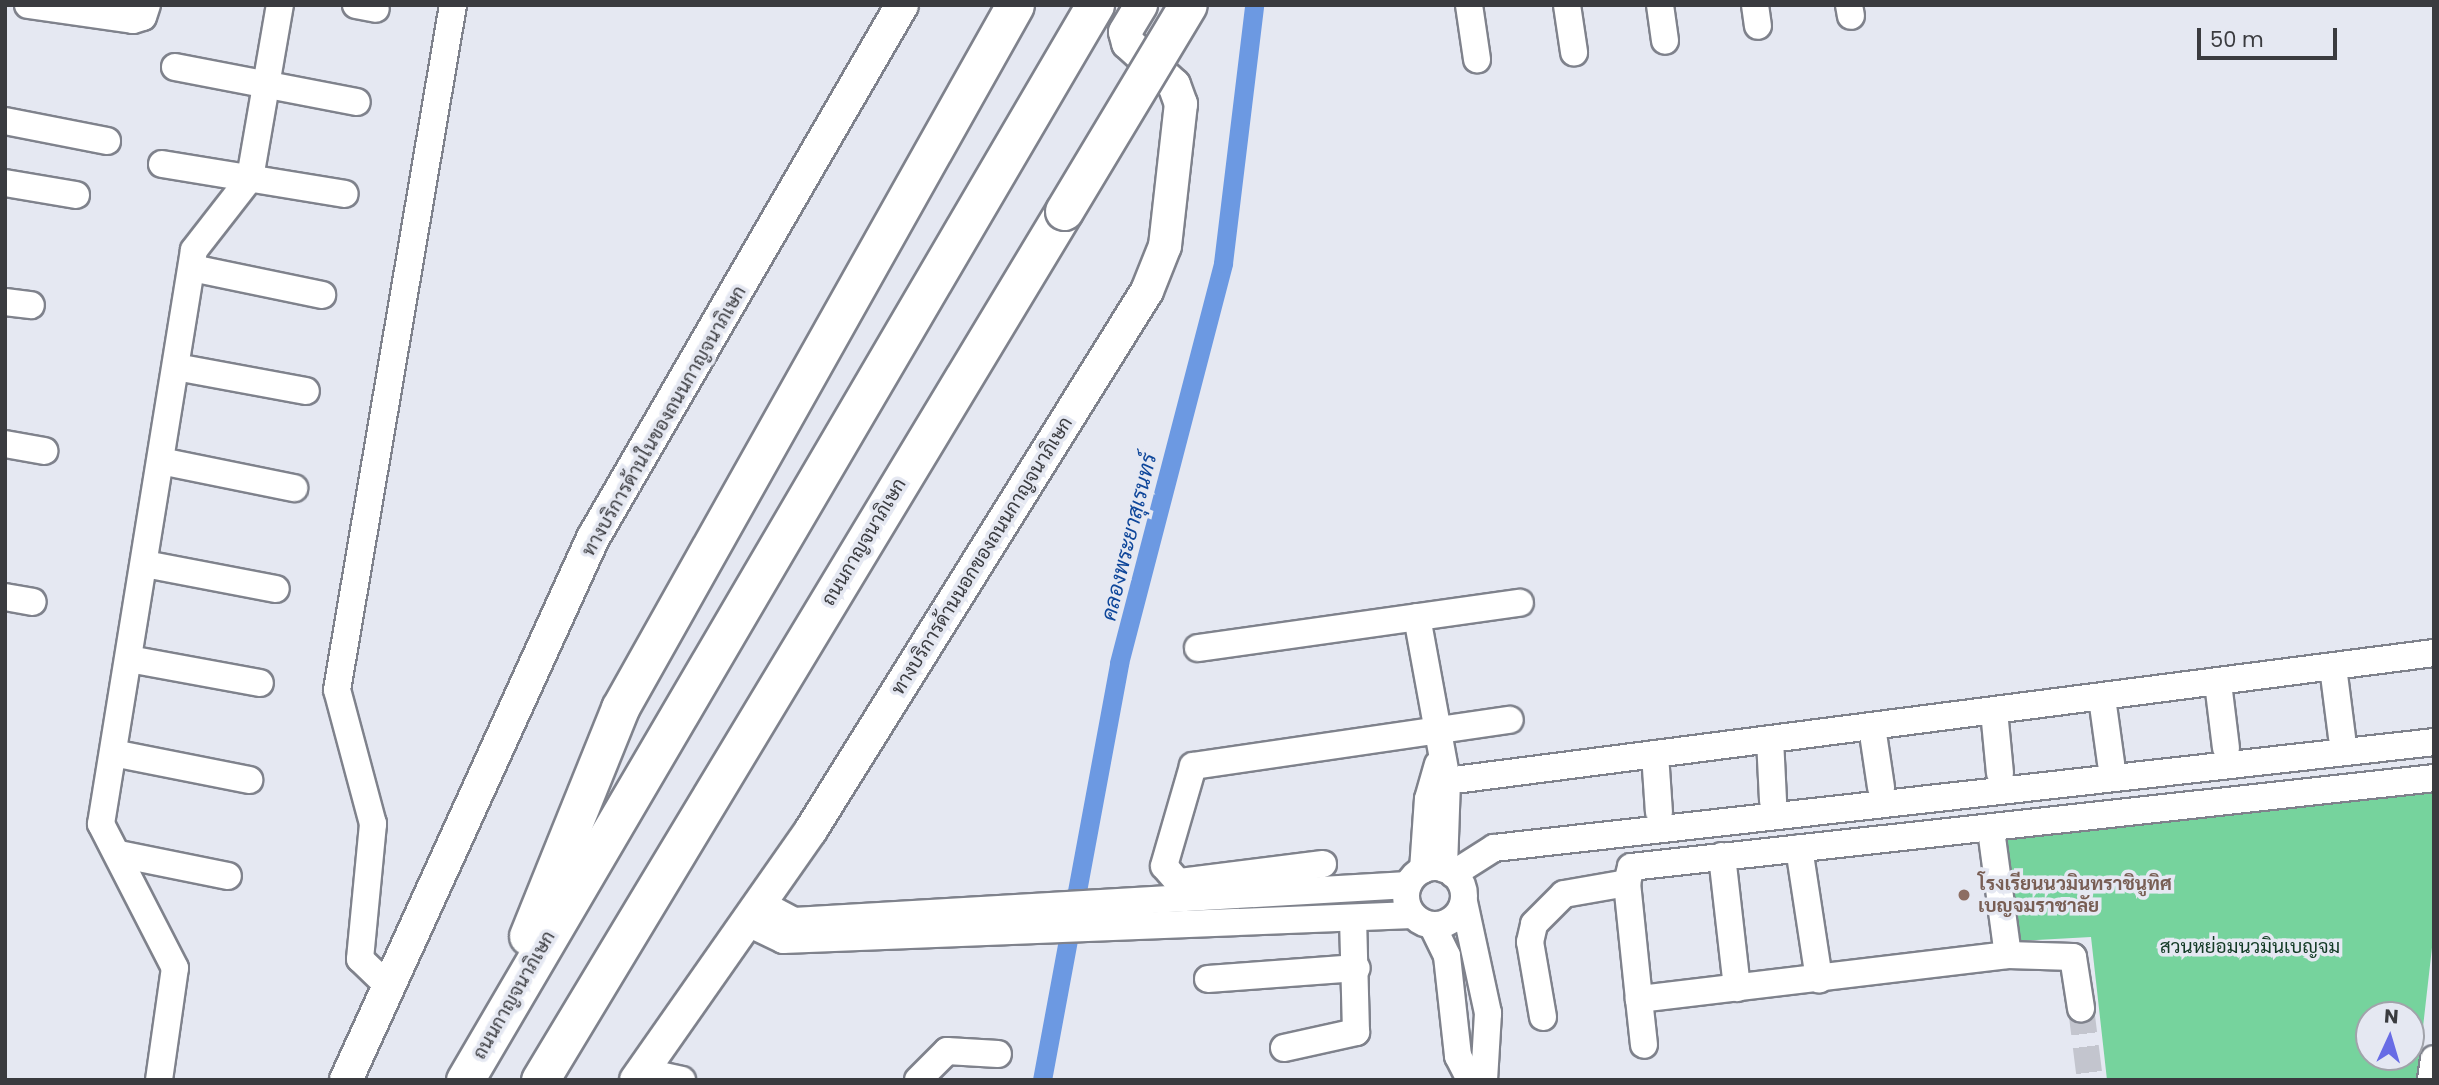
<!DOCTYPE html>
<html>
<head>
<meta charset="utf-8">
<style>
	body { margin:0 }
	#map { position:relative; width:2439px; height:1085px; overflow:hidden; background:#e5e8f2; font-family:Poppins,Sarabun,sans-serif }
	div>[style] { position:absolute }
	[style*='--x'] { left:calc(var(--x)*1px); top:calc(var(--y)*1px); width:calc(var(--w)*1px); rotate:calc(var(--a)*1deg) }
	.green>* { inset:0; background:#76d39d }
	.canal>* { height:19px; margin:-9.5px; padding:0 9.5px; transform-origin:9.5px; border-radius:9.5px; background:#6c99e2 }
	.minor-tunnel>* { height:26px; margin-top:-13px; transform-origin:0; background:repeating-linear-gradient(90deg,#c3c5ce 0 26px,transparent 0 39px) }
	.roads { filter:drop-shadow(2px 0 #7f828c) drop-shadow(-2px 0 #7f828c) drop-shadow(0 2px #7f828c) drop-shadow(0 -2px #7f828c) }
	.minor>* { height:26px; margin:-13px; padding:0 13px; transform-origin:13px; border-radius:13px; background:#fff }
	.minor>.ring { margin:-13px; padding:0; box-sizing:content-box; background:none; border:26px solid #fff; border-radius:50% }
	.major>* { height:32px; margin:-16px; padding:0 16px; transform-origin:16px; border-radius:16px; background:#fff }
	.highway>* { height:37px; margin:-18.5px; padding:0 18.5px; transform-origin:18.5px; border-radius:18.5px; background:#fff }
	.bridges { filter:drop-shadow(2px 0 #7f828c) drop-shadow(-2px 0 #7f828c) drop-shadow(0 2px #7f828c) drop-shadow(0 -2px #7f828c) }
	.highway-bridge>* { height:37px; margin:-18.5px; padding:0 18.5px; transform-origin:18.5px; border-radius:18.5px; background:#fff }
	.dots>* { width:19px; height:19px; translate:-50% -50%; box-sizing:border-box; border:4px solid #e5e8f2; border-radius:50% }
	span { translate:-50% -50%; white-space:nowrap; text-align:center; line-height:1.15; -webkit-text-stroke:7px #e5e8f2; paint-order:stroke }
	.street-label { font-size:19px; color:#3a3b3f }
	.education-label { font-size:19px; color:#785e54; font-weight:700 }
	.left { translate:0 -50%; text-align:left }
	.park-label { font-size:19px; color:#123a25 }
	.water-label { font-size:21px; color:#0e469a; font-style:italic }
	.frame { position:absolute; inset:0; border:7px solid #3a3b3f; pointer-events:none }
	.north { position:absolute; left:2355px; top:1001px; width:70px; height:70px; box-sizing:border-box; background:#e5e8f2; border:2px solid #a1a3aa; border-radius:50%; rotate:4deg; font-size:19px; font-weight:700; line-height:28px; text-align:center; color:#3a3b3f }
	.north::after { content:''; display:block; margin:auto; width:24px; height:32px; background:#686ce5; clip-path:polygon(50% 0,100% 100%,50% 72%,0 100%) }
	.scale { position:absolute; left:2197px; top:28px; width:140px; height:32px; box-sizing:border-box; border:4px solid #3a3b3f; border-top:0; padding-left:9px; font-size:21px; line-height:24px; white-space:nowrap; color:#3a3b3f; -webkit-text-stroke:5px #e5e8f2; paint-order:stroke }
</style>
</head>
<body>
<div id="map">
	<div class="green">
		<i style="clip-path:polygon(evenodd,2434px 792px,2434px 930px,2417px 1080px,2107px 1080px,2091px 937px,2018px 941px,2005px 840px,2434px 792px,2369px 1015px,2411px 1015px,2411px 1057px,2369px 1057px,2369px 1015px)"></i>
	</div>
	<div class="canal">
		<i style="--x:1042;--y:1080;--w:424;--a:-79.5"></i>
		<i style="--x:1119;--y:663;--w:413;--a:-75.4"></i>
		<i style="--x:1223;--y:263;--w:260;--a:-83.1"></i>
	</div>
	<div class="minor-tunnel">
		<i style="--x:2081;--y:1008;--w:73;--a:82.9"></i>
	</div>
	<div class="roads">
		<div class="minor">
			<i style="--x:28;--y:5;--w:106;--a:8.1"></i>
			<i style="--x:133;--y:20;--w:10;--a:-17"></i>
			<i style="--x:143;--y:17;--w:13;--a:-72"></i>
			<i style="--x:356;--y:5;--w:20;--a:11"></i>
			<i style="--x:1469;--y:5;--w:55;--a:81.6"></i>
			<i style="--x:1567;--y:5;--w:48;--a:81.5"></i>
			<i style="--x:1660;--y:5;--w:36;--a:82"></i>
			<i style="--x:1755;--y:5;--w:21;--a:82"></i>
			<i style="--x:1849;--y:5;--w:11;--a:80"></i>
			<i style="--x:175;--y:67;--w:185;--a:10.9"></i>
			<i style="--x:5;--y:121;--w:104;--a:11.1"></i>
			<i style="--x:162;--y:164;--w:185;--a:9.3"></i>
			<i style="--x:5;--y:183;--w:72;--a:9.6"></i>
			<i style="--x:192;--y:268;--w:133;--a:11.7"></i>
			<i style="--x:5;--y:302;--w:26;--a:7"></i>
			<i style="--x:176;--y:367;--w:132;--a:10.5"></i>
			<i style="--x:5;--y:444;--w:40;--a:10"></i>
			<i style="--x:161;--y:461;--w:136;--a:11.5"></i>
			<i style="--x:145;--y:564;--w:133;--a:10.8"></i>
			<i style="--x:5;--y:597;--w:28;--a:10"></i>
			<i style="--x:1417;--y:617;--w:167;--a:79.6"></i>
			<i style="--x:1447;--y:781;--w:88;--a:92"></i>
			<i style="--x:1198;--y:648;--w:325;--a:-8"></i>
			<i style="--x:129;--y:659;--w:133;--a:10.4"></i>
			<i style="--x:2333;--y:667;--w:71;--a:82.7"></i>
			<i style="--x:2218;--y:683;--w:65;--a:83"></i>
			<i style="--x:2102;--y:698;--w:66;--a:82.1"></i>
			<i style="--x:1994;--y:711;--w:62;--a:84.5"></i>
			<i style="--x:1872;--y:727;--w:61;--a:81.5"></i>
			<i style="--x:1770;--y:739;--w:62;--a:87.2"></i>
			<i style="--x:113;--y:753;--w:139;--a:11.2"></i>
			<i style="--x:1655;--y:754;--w:58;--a:86.1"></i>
			<i style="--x:1447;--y:781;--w:995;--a:-7.39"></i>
			<i style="--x:1991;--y:830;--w:126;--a:82.3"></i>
			<i style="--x:2008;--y:955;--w:372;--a:173.2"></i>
			<i style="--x:1639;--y:999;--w:117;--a:-95.9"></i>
			<i style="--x:1627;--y:883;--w:16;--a:-76"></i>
			<i style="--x:1631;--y:867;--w:808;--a:-6.32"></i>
			<i style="--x:1799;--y:848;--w:133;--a:81.3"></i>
			<i style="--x:119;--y:854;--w:111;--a:11.4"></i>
			<i style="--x:1722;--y:856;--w:133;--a:83.5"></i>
			<i style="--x:1323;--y:864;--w:146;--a:172.9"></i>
			<i style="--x:1178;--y:882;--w:21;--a:-131"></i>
			<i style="--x:1164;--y:866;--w:104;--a:-73.8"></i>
			<i style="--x:1193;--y:766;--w:320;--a:-8.3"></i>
			<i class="ring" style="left:1406px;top:867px;width:32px;height:32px"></i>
			<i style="--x:1423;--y:870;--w:71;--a:-86"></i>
			<i style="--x:1428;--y:799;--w:36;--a:-74"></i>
			<i style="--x:1453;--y:874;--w:49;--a:-32.4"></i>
			<i style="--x:1494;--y:848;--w:946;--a:-6.43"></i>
			<i style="--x:1464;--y:902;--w:114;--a:77.8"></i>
			<i style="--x:1488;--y:1013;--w:67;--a:93.4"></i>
			<i style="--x:760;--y:903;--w:38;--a:28"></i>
			<i style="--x:794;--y:921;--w:615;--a:-3.36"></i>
			<i style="--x:746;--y:922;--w:41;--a:25.9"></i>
			<i style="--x:783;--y:940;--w:630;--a:-2.27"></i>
			<i style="--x:1432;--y:925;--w:34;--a:64"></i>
			<i style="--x:1447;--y:956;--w:101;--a:83.7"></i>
			<i style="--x:1458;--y:1056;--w:27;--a:63"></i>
			<i style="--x:2008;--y:955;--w:65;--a:1.8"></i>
			<i style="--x:2073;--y:957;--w:52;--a:81.1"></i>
			<i style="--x:1208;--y:979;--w:149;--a:-4.2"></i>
			<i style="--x:386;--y:984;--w:36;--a:-136"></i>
			<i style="--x:360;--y:959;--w:136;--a:-84.5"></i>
			<i style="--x:373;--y:824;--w:139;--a:-105"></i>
			<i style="--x:337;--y:690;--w:695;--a:-80.39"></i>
			<i style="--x:1639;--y:999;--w:46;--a:83.8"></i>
			<i style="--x:1543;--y:1017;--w:76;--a:-99.8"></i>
			<i style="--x:1530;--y:942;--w:18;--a:-77"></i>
			<i style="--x:1534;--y:924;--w:42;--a:-45"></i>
			<i style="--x:1564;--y:894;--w:64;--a:-9.9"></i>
			<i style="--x:1284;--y:1048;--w:74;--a:-12.5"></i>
			<i style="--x:1356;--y:1032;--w:112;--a:-91.5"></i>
			<i style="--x:641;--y:1071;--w:42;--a:12.4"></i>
			<i style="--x:159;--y:1080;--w:113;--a:-81.9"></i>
			<i style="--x:175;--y:968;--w:162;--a:-117.2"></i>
			<i style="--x:101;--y:824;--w:581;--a:-80.8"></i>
			<i style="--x:194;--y:250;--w:91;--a:-52.1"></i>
			<i style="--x:250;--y:178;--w:176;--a:-80.2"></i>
			<i style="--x:918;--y:1080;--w:41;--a:-45"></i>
			<i style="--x:947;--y:1051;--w:51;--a:3.4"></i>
			<i style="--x:2431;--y:1080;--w:21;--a:-82"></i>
		</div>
		<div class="major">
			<i style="--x:346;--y:1080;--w:596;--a:-65.5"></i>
			<i style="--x:593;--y:538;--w:616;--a:-59.9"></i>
			<i style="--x:636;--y:1080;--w:305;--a:-55"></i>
			<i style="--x:811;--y:830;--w:635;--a:-58.06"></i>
			<i style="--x:1147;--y:291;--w:48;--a:-68.2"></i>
			<i style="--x:1165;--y:246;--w:143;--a:-83.6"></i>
			<i style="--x:1181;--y:104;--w:20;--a:-110"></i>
			<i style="--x:1174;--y:85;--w:62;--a:-137.6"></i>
			<i style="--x:1128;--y:43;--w:11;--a:-105"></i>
			<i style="--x:1125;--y:32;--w:31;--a:-59"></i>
		</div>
		<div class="highway">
			<i style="--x:528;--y:936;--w:246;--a:-68"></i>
			<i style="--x:620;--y:708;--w:806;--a:-60.67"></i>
			<i style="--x:465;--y:1080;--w:1246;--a:-59.63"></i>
			<i style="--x:540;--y:1080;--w:1015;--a:-58.91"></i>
		</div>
	</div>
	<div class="bridges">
		<div class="highway-bridge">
			<i style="--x:1064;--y:211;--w:240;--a:-59"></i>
		</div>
	</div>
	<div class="dots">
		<i style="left:1964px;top:895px;background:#8d6e63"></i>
	</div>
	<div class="street-label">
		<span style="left:664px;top:421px;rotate:-60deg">ทางบริการด้านในของถนนกาญจนาภิเษก</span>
		<span style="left:864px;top:542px;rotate:-59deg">ถนนกาญจนาภิเษก</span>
		<span style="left:982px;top:556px;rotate:-58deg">ทางบริการด้านนอกของถนนกาญจนาภิเษก</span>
		<span style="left:514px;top:995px;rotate:-60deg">ถนนกาญจนาภิเษก</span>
	</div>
	<div class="education-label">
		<span class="left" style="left:1978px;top:895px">โรงเรียนนวมินทราชินูทิศ<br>เบญจมราชาลัย</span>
	</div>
	<div class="park-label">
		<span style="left:2250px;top:947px">สวนหย่อมนวมินเบญจม</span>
	</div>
	<div class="water-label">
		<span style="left:1129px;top:537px;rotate:-76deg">คลองพระยาสุเรนทร์</span>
	</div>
	<div class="frame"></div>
	<div class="north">N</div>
	<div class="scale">50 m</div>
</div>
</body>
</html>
